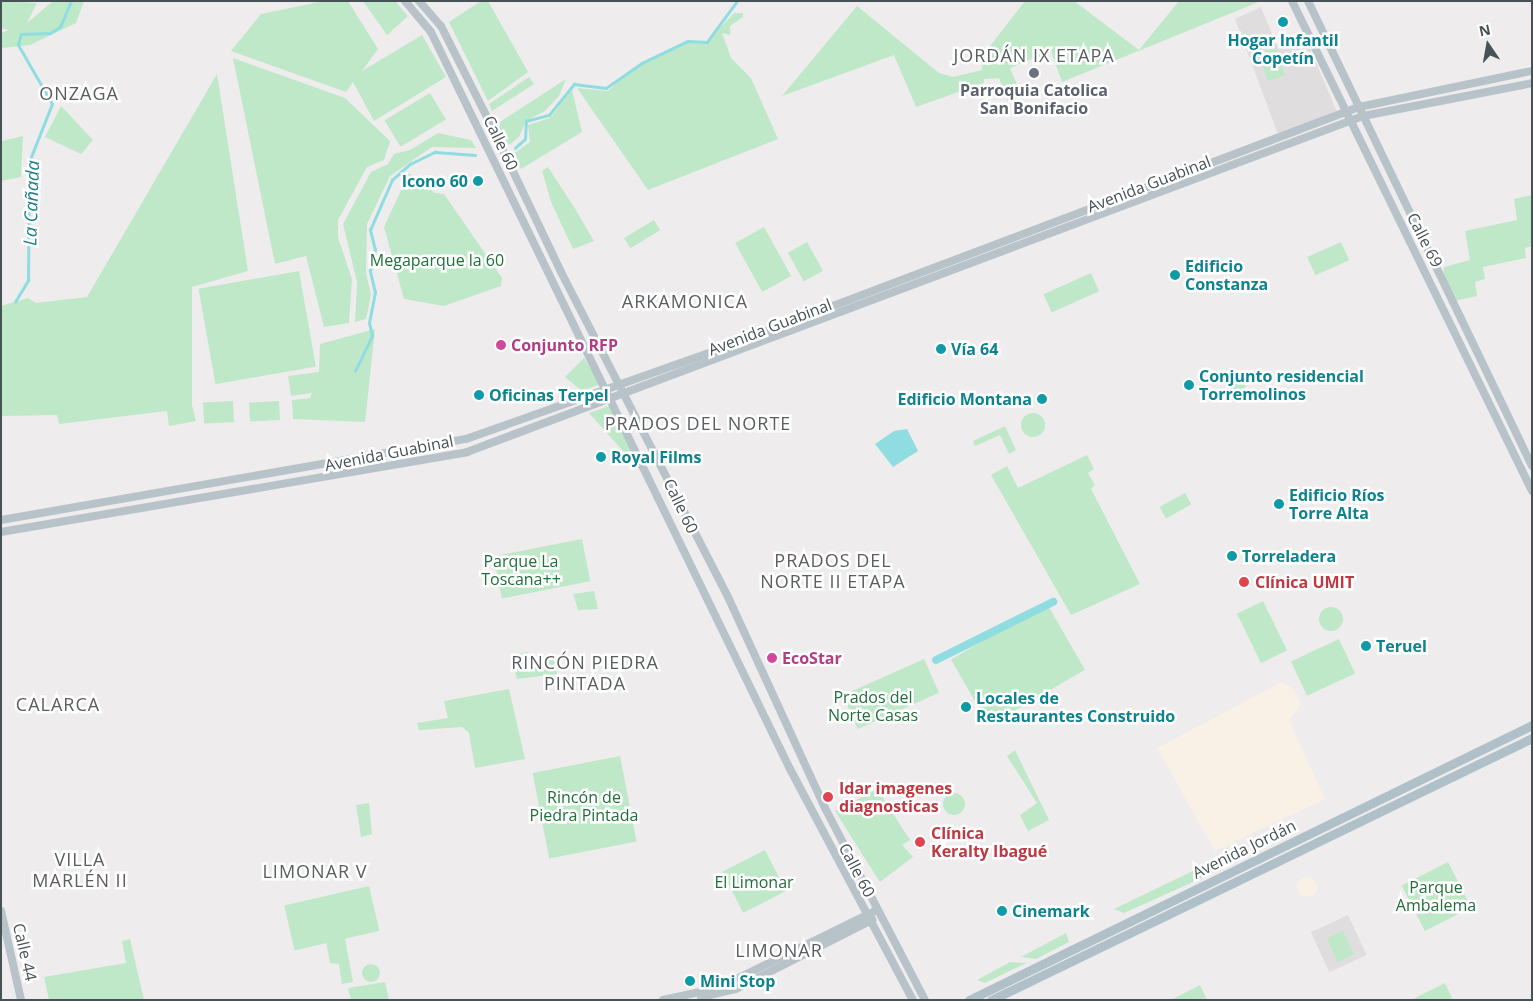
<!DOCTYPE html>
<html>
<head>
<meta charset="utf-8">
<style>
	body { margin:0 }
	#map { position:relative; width:1533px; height:1001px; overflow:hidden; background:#efeced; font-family:"Open Sans",sans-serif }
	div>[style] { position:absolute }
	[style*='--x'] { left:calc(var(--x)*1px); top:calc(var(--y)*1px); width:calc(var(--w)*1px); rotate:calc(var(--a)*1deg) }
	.commercial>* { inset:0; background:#f9f0e6 }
	.round { border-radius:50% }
	.education>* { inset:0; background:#e0ddde; transform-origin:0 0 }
	.green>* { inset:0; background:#bfe8c8; transform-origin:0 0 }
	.water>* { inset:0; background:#90dde1 }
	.stream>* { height:2.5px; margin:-1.25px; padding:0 1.25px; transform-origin:1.25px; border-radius:1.25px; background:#90dde1 }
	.canal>* { height:8px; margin:-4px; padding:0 4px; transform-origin:4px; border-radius:4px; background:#90dde1 }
	.secondary>* { height:8px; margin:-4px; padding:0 4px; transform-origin:4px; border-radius:4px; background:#b7c3c9 }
	.primary>* { height:9px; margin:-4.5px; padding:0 4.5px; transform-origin:4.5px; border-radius:4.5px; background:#afc0c8 }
	.dots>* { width:14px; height:14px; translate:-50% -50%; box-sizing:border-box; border:2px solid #fff; border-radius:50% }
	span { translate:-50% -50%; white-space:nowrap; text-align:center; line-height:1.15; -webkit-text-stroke:5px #fff; paint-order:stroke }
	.culture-label { font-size:16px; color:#0d838f; font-weight:700 }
	.right { translate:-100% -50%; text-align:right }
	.left { translate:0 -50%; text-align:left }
	.worship-label { font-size:16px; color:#5b616d; font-weight:700 }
	.street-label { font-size:16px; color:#475257 }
	.park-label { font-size:16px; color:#216f3b }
	.hotel-label { font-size:16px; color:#b23c85; font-weight:700 }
	.health-label { font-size:16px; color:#be3a42; font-weight:700 }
	.neighbourhood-label { font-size:18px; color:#5a5e60; letter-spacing:1px }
	.water-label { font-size:18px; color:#1b8288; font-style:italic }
	.frame { position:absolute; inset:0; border:2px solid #475257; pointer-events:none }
	.north { position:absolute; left:1463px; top:20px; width:50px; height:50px; -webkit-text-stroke:4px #fff; paint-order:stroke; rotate:348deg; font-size:14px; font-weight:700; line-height:20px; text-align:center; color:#475257 }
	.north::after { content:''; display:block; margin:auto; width:18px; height:22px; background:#475257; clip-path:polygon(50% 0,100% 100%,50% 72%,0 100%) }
</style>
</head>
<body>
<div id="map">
	<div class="commercial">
		<i style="clip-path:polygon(1282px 682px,1294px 689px,1301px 705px,1289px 720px,1325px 799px,1215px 851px,1157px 748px)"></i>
		<i class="round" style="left:1297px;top:877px;width:20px;height:20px"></i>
	</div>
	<div class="education">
		<i style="clip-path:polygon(1261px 7px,1278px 48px,1305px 37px,1337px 112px,1278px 134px,1235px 19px)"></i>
		<i style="left:1348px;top:915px;width:44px;height:41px;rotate:65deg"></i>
	</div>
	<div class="green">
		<i style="clip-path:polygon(1px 1px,37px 3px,27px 23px,53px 1px,84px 1px,76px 23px,30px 45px,1px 48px,1px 33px,9px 30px,1px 28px)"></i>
		<i style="clip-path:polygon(324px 1px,348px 1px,378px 49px,362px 71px,422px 35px,446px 77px,374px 121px,353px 82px,346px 92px,231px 51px,261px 14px)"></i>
		<i style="clip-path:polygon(363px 1px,395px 1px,408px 16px,387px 35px)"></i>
		<i style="clip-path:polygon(481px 1px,488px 1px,528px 72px,488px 101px,449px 22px)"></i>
		<i style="clip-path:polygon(1025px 1px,1074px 1px,1139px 50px,1179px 1px,1261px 1px,1062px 82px,1051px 51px,1010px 68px,1022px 97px,1008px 102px,999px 78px,984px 79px,984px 83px,916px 107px,894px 55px,782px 96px,857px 6px,939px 73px,953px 77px,982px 70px,983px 55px)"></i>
		<i style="clip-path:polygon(734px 13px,743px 13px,743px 17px,730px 26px,730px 35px,722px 33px,731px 58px,751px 78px,778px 139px,648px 190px,577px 88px,608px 91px,633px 68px,688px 41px,707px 42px)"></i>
		<i style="left:1276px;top:48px;width:29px;height:18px;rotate:72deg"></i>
		<i style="clip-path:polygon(233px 58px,345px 98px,390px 141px,384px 160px,367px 167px,338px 220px,338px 237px,352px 279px,349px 323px,324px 327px,306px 256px,275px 264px)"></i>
		<i style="clip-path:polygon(217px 74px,248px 271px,192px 287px,192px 405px,196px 421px,169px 426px,167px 411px,59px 424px,57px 415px,1px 416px,1px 306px,28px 298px,36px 303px,87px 297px)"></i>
		<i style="clip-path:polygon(529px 77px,534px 84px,492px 111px,489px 104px)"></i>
		<i style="clip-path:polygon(566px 79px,559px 96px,545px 111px,526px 121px,519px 137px,509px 145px,497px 124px)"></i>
		<i style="clip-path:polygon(572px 90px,582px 132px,521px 169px,512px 155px,530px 142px,528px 125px,550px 118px)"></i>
		<i style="left:430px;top:93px;width:31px;height:53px;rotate:59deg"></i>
		<i style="clip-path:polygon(61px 106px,93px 140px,81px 154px,45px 137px)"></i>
		<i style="clip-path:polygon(438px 133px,471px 140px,476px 148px,432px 147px,390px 176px,367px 224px,366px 273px,371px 295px,366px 319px,355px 322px,357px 282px,343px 224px,371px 172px,388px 164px,394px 154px,410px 150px)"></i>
		<i style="clip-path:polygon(23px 136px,21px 177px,1px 181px,2px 141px)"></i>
		<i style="clip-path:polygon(548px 167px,574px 207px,594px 241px,573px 249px,551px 202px,542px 171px)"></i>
		<i style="clip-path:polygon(409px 173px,435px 193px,444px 194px,502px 278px,501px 286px,444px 306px,404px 299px,384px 227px)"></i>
		<i style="clip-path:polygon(1532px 195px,1532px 246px,1525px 248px,1526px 258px,1483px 267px,1485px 279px,1475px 282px,1477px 296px,1454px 301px,1443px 280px,1444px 267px,1470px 260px,1465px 231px,1517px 220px,1514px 199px)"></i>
		<i style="left:654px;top:220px;width:12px;height:35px;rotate:59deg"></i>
		<i style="left:764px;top:227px;width:56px;height:33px;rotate:61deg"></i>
		<i style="left:807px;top:242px;width:33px;height:22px;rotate:61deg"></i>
		<i style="left:1341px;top:242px;width:20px;height:37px;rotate:66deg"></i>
		<i style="left:299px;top:271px;width:97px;height:102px;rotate:80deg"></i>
		<i style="left:1091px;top:273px;width:20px;height:52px;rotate:66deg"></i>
		<i style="clip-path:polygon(375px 329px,365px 422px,293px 419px,292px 400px,310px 398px,312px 393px,291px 396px,288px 376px,319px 372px,320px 344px)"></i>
		<i style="clip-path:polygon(584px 358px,601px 384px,582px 391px,565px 377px)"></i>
		<i class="round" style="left:1228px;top:375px;width:18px;height:18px"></i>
		<i style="left:233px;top:401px;width:21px;height:30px;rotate:87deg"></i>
		<i style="left:279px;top:401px;width:19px;height:30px;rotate:87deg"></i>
		<i style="clip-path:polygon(612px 405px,649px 480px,589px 413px)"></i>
		<i class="round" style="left:1021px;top:413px;width:24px;height:24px"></i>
		<i style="clip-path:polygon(1005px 426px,1016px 450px,1009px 454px,1000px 435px,975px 446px,973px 441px)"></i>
		<i style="clip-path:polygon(1087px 455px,1094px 469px,1088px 473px,1095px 485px,1091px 489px,1140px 584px,1071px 615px,991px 475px,1007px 466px,1018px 488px)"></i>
		<i style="left:1185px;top:493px;width:13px;height:29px;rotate:61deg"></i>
		<i style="left:582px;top:539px;width:43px;height:90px;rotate:79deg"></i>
		<i style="clip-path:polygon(594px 591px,598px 609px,578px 610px,573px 594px)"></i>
		<i style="left:1263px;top:601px;width:55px;height:29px;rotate:64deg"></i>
		<i style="left:1047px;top:604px;width:76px;height:111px;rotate:60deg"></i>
		<i class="round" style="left:1319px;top:607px;width:24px;height:24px"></i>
		<i style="left:1339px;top:639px;width:38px;height:53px;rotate:65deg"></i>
		<i style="clip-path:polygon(528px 652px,531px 659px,553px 655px,557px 674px,517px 679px,511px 655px)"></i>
		<i style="left:924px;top:659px;width:37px;height:89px;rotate:66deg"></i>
		<i style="clip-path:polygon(509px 689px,525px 759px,475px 768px,469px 733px,462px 727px,419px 730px,417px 723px,448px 718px,444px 701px)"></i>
		<i style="clip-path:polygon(1015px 750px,1049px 820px,1028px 831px,1020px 815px,1037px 803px,1007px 756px)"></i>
		<i style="left:620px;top:756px;width:87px;height:89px;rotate:79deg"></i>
		<i style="clip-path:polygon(877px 789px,910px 840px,902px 845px,913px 857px,880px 882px,835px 811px)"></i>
		<i class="round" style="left:943px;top:793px;width:22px;height:22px"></i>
		<i style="clip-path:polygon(369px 803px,372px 834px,361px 837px,356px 805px)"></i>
		<i style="left:765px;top:850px;width:46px;height:48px;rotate:63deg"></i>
		<i style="left:1448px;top:862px;width:51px;height:52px;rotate:63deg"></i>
		<i style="clip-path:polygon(1197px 869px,1202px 878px,1124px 913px,1114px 909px)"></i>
		<i style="left:369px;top:886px;width:46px;height:87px;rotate:77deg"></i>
		<i style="left:1343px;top:931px;width:26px;height:18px;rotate:65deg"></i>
		<i style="clip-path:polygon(1066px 933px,1069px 942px,1036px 959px,1021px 957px)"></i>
		<i style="clip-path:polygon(345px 938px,353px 982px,342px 984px,339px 964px,330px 963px,326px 941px)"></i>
		<i style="clip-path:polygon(130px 939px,144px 1000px,49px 1000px,44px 977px,126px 963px,122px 941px)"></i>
		<i style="clip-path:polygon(1010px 962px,1026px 963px,985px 983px,977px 980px)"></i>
		<i class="round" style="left:362px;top:964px;width:18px;height:18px"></i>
		<i style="clip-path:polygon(385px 982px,389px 1000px,351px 1000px,348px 988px)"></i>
		<i style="clip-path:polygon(1445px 983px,1453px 1000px,1411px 1000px)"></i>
		<i style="clip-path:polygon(1200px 985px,1207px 1000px,1171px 1000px)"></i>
	</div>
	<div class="water">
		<i style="clip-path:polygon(907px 429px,918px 451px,893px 467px,875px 444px,894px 431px)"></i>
	</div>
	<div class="stream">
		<i style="--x:515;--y:148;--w:13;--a:-42"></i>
		<i style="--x:525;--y:139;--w:18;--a:-87"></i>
		<i style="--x:526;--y:121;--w:24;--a:-15"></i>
		<i style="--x:549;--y:115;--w:40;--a:-51"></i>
		<i style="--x:574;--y:84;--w:32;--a:7"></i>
		<i style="--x:606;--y:88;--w:44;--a:-34.8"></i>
		<i style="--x:642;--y:63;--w:51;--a:-25.6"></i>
		<i style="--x:688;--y:41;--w:19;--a:3"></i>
		<i style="--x:707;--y:42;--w:51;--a:-53.8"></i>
		<i style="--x:15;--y:302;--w:26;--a:-59"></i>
		<i style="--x:28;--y:280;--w:118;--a:-89.5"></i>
		<i style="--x:29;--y:162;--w:62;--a:-68.4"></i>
		<i style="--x:52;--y:104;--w:68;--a:-120"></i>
		<i style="--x:18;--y:45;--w:11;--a:-75"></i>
		<i style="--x:21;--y:34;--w:29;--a:-2"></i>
		<i style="--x:50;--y:33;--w:12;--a:-31"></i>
		<i style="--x:60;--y:27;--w:28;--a:-67"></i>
		<i style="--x:355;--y:371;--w:39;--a:-64"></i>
		<i style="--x:372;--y:336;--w:13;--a:-103"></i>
		<i style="--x:369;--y:323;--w:31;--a:-79"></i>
		<i style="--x:375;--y:293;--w:23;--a:-103"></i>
		<i style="--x:370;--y:271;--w:22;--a:-77"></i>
		<i style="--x:375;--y:250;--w:21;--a:-104"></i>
		<i style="--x:370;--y:230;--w:55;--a:-66.3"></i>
		<i style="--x:392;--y:180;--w:24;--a:-42"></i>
		<i style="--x:410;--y:164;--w:28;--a:-26"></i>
		<i style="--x:435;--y:152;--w:40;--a:4.3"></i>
	</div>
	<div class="canal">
		<i style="--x:936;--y:660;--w:131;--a:-26.4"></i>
	</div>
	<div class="secondary">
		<i style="--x:405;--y:1;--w:40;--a:50"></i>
		<i style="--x:431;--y:32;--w:820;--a:64.03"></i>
		<i style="--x:790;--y:769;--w:262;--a:62"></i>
		<i style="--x:419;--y:1;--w:33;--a:49"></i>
		<i style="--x:441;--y:26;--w:109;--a:63.2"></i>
		<i style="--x:490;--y:123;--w:165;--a:64.5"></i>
		<i style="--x:561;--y:272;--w:365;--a:62.8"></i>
		<i style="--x:728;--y:597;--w:232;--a:65.3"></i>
		<i style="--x:825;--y:808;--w:216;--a:62.5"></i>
		<i style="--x:1292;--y:1;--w:546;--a:63.9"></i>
		<i style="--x:1308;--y:1;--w:516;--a:64.28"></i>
		<i style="--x:1;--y:520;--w:472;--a:-9.9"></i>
		<i style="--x:466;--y:439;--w:246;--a:-19.5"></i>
		<i style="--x:698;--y:357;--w:707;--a:-20.72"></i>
		<i style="--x:1359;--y:107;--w:177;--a:-11.8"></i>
		<i style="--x:1;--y:532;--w:473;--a:-9.7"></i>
		<i style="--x:467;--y:452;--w:957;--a:-20.56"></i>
		<i style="--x:1363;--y:116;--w:172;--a:-11"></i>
		<i style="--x:1;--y:911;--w:91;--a:77.3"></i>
		<i style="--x:701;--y:997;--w:36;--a:-13"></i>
		<i style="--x:736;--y:989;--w:153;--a:-26.9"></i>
		<i style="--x:663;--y:1000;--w:56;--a:-12.3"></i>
		<i style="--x:718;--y:988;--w:177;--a:-26.1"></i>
	</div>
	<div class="primary">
		<i style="--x:969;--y:1000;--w:627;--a:-26.03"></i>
		<i style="--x:991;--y:1000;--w:601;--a:-25.84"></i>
	</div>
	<div class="dots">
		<i style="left:1283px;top:22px;background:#0f9aa8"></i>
		<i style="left:1034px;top:73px;background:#6b7280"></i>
		<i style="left:478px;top:181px;background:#0f9aa8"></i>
		<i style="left:1175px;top:275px;background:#0f9aa8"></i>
		<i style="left:501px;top:345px;background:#d1479c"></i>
		<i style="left:941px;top:349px;background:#0f9aa8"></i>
		<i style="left:1189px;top:385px;background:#0f9aa8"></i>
		<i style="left:479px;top:395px;background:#0f9aa8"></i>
		<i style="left:1042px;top:399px;background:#0f9aa8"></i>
		<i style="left:601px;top:457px;background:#0f9aa8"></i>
		<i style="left:1279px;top:504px;background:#0f9aa8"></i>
		<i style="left:1232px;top:556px;background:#0f9aa8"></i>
		<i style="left:1244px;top:582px;background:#e0444e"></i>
		<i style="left:1366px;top:646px;background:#0f9aa8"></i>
		<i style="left:772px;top:658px;background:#d1479c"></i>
		<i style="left:966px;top:707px;background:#0f9aa8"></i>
		<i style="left:828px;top:797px;background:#e0444e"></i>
		<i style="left:920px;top:842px;background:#e0444e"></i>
		<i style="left:1002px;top:911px;background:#0f9aa8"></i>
		<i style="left:690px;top:981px;background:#0f9aa8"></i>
	</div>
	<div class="culture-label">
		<span style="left:1283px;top:49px">Hogar Infantil<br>Copetín</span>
		<span class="right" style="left:468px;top:181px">Icono 60</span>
		<span class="left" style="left:1185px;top:275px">Edificio<br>Constanza</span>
		<span class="left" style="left:951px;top:349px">Vía 64</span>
		<span class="left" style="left:1199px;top:385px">Conjunto residencial<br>Torremolinos</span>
		<span class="left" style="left:489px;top:395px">Oficinas Terpel</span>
		<span class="right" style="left:1032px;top:399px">Edificio Montana</span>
		<span class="left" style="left:611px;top:457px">Royal Films</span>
		<span class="left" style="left:1289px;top:504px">Edificio Ríos<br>Torre Alta</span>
		<span class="left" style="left:1242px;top:556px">Torreladera</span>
		<span class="left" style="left:1376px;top:646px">Teruel</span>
		<span class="left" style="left:976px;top:707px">Locales de<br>Restaurantes Construido</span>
		<span class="left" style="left:1012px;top:911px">Cinemark</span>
		<span class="left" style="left:700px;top:981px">Mini Stop</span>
	</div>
	<div class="worship-label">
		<span style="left:1034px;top:99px">Parroquia Catolica<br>San Bonifacio</span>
	</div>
	<div class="street-label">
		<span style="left:501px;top:143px;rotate:64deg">Calle 60</span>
		<span style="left:1149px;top:184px;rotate:-21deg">Avenida Guabinal</span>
		<span style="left:1425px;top:240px;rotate:63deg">Calle 69</span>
		<span style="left:770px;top:327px;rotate:-21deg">Avenida Guabinal</span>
		<span style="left:389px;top:453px;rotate:-11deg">Avenida Guabinal</span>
		<span style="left:681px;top:506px;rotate:64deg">Calle 60</span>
		<span style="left:1244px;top:849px;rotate:-26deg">Avenida Jordán</span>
		<span style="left:857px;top:870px;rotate:62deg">Calle 60</span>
		<span style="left:25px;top:952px;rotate:77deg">Calle 44</span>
	</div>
	<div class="park-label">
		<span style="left:437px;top:260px">Megaparque la 60</span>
		<span style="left:521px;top:570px">Parque La<br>Toscana++</span>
		<span style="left:873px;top:706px">Prados del<br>Norte Casas</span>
		<span style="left:584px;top:806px">Rincón de<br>Piedra Pintada</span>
		<span style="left:754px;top:882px">El Limonar</span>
		<span style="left:1436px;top:896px">Parque<br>Ambalema</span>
	</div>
	<div class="hotel-label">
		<span class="left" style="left:511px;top:345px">Conjunto RFP</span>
		<span class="left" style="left:782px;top:658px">EcoStar</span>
	</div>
	<div class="health-label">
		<span class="left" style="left:1255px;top:582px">Clínica UMIT</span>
		<span class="left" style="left:839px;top:797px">Idar imagenes<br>diagnosticas</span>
		<span class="left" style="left:931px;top:842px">Clínica<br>Keralty Ibagué</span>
	</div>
	<div class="neighbourhood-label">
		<span style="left:1034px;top:55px">JORDÁN IX ETAPA</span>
		<span style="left:79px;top:93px">ONZAGA</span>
		<span style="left:685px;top:301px">ARKAMONICA</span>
		<span style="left:698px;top:423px">PRADOS DEL NORTE</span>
		<span style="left:833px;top:571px">PRADOS DEL<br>NORTE II ETAPA</span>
		<span style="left:585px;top:673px">RINCÓN PIEDRA<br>PINTADA</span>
		<span style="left:58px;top:704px">CALARCA</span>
		<span style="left:80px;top:870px">VILLA<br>MARLÉN II</span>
		<span style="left:315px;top:871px">LIMONAR V</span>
		<span style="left:779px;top:950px">LIMONAR</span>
	</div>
	<div class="water-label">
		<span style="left:31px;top:203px;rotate:-88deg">La Cañada</span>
	</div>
	<div class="frame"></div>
	<div class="north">N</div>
</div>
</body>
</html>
